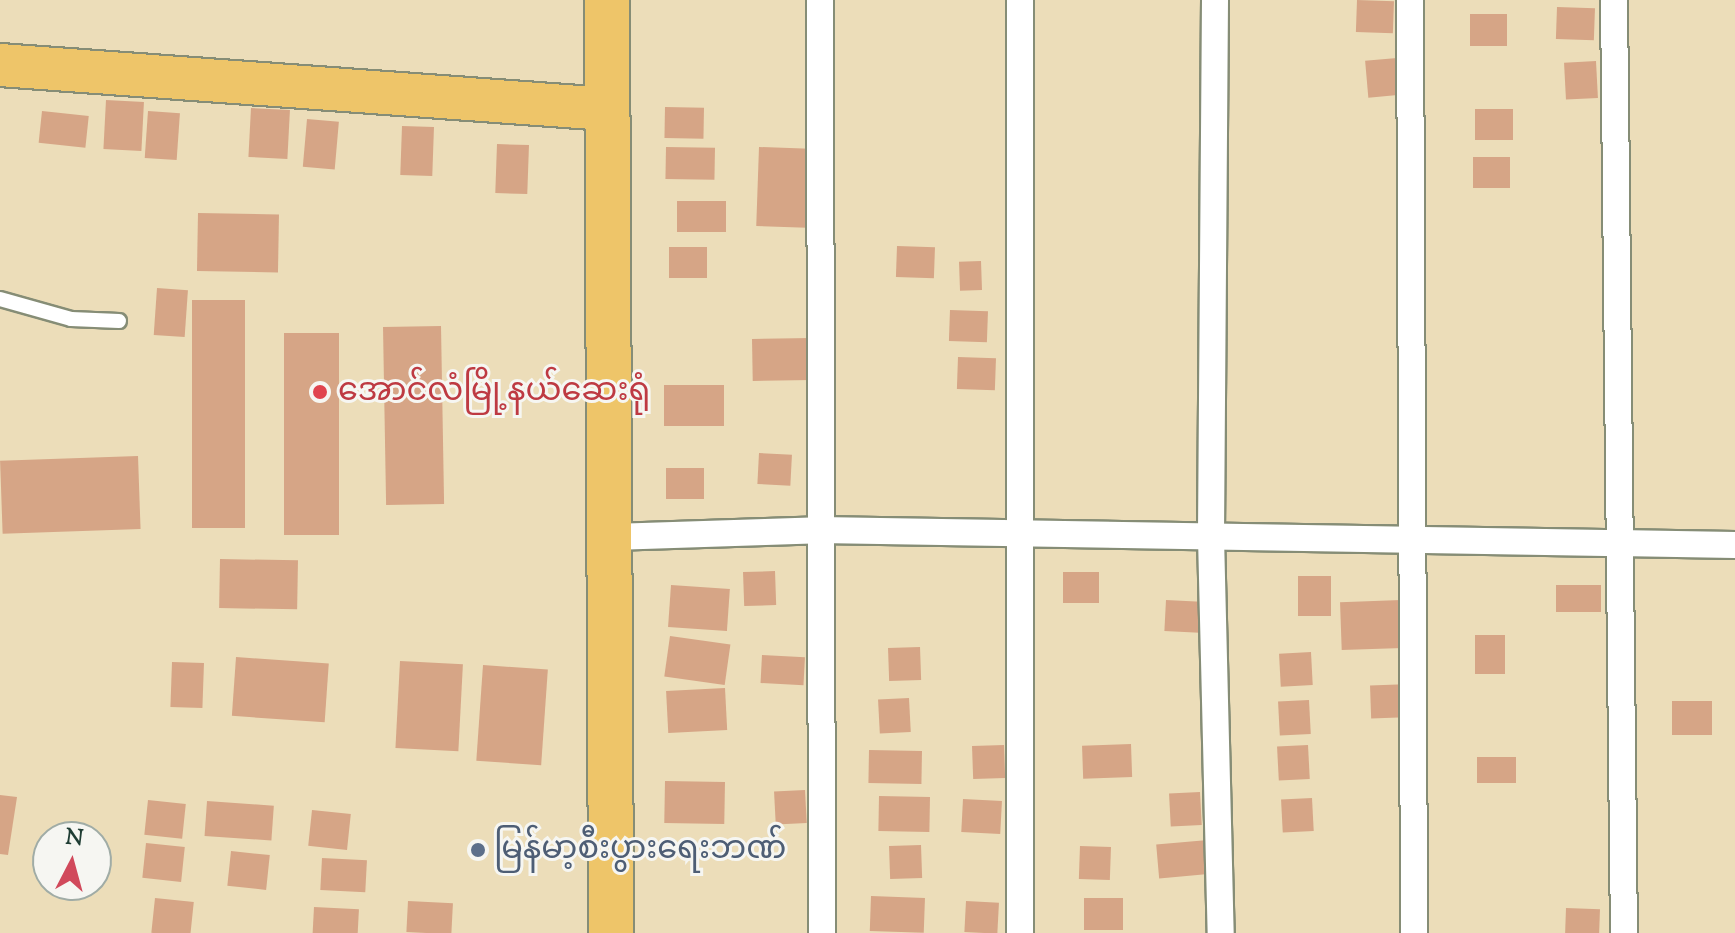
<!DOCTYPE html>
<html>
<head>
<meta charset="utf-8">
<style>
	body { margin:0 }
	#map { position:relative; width:1735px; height:933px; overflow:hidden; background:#ecddb9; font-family:"Sorts Mill Goudy","Noto Sans Myanmar",serif }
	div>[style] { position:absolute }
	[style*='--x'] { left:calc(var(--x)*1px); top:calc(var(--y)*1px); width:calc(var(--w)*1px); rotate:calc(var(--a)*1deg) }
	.building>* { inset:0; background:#d6a586; transform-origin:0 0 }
	.roads { filter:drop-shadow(2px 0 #868d76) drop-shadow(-2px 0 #868d76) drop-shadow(0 2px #868d76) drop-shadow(0 -2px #868d76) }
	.service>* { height:14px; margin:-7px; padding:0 7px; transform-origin:7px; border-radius:7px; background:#fff }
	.minor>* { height:26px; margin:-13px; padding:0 13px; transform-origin:13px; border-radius:13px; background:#fff }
	.primary>* { height:42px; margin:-21px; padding:0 21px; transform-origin:21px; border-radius:21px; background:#eec569 }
	.trunk>* { height:44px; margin:-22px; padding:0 22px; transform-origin:22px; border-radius:22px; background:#eec569 }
	.dots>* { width:22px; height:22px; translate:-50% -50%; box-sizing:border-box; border:4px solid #f6f6f2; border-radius:50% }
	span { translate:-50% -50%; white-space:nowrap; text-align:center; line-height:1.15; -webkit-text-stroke:6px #f6f6f2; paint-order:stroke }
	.health-label { font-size:32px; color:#be3a42 }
	.left { translate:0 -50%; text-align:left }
	.service-label { font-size:32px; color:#4e5e75 }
	.north { position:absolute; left:32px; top:821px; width:80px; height:80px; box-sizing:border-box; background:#f6f6f2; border:2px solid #a0aca6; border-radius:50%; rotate:6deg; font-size:22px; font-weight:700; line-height:32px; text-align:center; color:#1f3d34 }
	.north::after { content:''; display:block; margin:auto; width:28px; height:36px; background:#d1495b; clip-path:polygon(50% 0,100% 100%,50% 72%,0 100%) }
</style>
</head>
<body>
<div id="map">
	<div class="building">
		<i style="left:1357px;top:0;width:37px;height:32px;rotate:2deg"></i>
		<i style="left:1557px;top:7px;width:38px;height:32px;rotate:2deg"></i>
		<i style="left:1470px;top:14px;width:37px;height:32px"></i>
		<i style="left:1397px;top:58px;width:37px;height:32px;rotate:85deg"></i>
		<i style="left:1596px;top:61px;width:37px;height:32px;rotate:87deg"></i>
		<i style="left:106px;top:100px;width:38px;height:49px;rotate:3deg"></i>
		<i style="left:665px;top:107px;width:39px;height:31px;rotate:1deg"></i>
		<i style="left:251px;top:108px;width:39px;height:49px;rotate:3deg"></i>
		<i style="left:1475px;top:109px;width:38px;height:31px"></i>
		<i style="left:42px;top:111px;width:47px;height:32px;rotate:6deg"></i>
		<i style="left:148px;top:111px;width:32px;height:47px;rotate:4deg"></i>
		<i style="left:307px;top:119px;width:32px;height:48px;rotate:5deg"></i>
		<i style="left:402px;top:126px;width:32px;height:49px;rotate:2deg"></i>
		<i style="left:497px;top:144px;width:32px;height:49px;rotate:2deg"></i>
		<i style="left:666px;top:147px;width:49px;height:32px;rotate:1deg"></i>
		<i style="left:759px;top:147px;width:58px;height:79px;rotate:2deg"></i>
		<i style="left:1473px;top:157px;width:37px;height:31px"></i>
		<i style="left:677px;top:201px;width:49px;height:31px"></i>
		<i style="left:198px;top:213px;width:81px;height:58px;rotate:1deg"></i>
		<i style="left:897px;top:246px;width:38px;height:31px;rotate:2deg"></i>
		<i style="left:669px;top:247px;width:38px;height:31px"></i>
		<i style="left:981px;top:261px;width:29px;height:22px;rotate:88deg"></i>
		<i style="left:157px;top:288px;width:31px;height:47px;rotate:4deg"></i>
		<i style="left:192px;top:300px;width:53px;height:228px"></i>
		<i style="left:950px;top:310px;width:38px;height:31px;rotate:2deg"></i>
		<i style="left:441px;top:326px;width:178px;height:58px;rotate:89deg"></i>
		<i style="left:284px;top:333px;width:55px;height:202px"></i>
		<i style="left:811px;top:338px;width:42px;height:59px;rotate:89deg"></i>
		<i style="left:958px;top:357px;width:38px;height:32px;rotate:2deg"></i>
		<i style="left:664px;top:385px;width:60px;height:41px"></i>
		<i style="left:759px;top:453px;width:33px;height:31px;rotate:3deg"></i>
		<i style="left:138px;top:456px;width:73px;height:138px;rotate:88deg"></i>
		<i style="left:666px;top:468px;width:38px;height:31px"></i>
		<i style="left:220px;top:559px;width:78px;height:49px;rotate:1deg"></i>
		<i style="left:775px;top:571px;width:34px;height:32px;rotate:88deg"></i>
		<i style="left:1063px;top:572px;width:36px;height:31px"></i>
		<i style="left:1298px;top:576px;width:33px;height:40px"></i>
		<i style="left:671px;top:585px;width:59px;height:42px;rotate:4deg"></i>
		<i style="left:1556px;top:585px;width:45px;height:27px"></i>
		<i style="left:1166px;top:600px;width:40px;height:31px;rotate:3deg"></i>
		<i style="left:1401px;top:600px;width:48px;height:61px;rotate:88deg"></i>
		<i style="left:1505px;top:635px;width:39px;height:30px;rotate:90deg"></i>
		<i style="left:670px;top:636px;width:61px;height:41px;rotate:8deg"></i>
		<i style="left:920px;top:647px;width:33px;height:32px;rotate:88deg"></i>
		<i style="left:1311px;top:652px;width:33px;height:32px;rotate:87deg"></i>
		<i style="left:762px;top:655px;width:43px;height:28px;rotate:3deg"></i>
		<i style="left:236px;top:657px;width:93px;height:59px;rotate:4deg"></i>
		<i style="left:400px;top:661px;width:63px;height:87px;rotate:3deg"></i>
		<i style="left:172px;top:662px;width:32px;height:45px;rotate:2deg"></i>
		<i style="left:483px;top:665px;width:65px;height:96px;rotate:4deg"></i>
		<i style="left:1411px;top:684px;width:33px;height:41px;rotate:88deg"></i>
		<i style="left:725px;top:688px;width:42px;height:59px;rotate:87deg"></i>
		<i style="left:909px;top:698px;width:34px;height:31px;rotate:87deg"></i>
		<i style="left:1309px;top:700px;width:34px;height:31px;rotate:87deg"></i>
		<i style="left:1672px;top:701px;width:40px;height:34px"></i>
		<i style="left:1131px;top:744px;width:33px;height:49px;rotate:88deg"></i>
		<i style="left:1004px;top:745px;width:33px;height:32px;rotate:88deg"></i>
		<i style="left:1308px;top:745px;width:34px;height:31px;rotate:87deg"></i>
		<i style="left:869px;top:750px;width:53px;height:33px;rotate:1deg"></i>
		<i style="left:1477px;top:757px;width:39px;height:26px"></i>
		<i style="left:665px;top:781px;width:60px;height:42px;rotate:1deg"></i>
		<i style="left:805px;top:790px;width:33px;height:31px;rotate:87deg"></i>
		<i style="left:1200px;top:792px;width:33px;height:31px;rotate:87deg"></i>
		<i style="clip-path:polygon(0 795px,17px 797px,8px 855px,0 854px)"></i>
		<i style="left:879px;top:796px;width:51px;height:35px;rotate:1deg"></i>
		<i style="left:1312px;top:798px;width:33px;height:31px;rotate:87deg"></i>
		<i style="left:963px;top:799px;width:39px;height:33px;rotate:3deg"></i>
		<i style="left:148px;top:800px;width:38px;height:35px;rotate:6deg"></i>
		<i style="left:207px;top:801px;width:67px;height:35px;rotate:4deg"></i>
		<i style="left:312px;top:810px;width:39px;height:36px;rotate:6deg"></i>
		<i style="left:1208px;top:840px;width:34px;height:52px;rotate:85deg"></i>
		<i style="left:146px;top:843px;width:39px;height:35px;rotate:6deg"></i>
		<i style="left:921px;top:845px;width:33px;height:32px;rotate:88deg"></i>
		<i style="left:1080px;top:846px;width:31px;height:33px;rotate:2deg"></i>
		<i style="left:231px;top:851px;width:39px;height:35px;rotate:6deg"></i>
		<i style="left:322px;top:858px;width:45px;height:32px;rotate:3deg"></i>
		<i style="left:871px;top:896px;width:54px;height:35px;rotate:2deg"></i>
		<i style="left:155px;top:898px;width:39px;height:35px;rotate:6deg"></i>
		<i style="left:1084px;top:898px;width:39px;height:32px"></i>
		<i style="left:408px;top:901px;width:45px;height:31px;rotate:3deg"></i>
		<i style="left:966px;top:901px;width:33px;height:31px;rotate:3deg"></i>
		<i style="left:314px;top:907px;width:45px;height:26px;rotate:3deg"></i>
		<i style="left:1566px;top:908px;width:34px;height:25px;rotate:2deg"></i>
	</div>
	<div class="roads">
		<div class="service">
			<i style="--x:0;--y:299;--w:74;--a:15.7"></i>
			<i style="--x:71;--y:319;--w:48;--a:2.4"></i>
		</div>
		<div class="minor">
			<i style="--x:820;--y:0;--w:933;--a:89.88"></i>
			<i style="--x:1020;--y:0;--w:933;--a:90"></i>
			<i style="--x:1215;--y:0;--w:537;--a:90.43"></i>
			<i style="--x:1211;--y:537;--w:396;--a:88.6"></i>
			<i style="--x:1410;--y:0;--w:933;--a:89.75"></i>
			<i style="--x:1614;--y:0;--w:933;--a:89.39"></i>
			<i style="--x:612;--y:537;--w:207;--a:-1.9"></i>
			<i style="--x:819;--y:530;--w:916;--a:0.94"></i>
		</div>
		<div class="primary">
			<i style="--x:0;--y:65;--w:609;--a:4.15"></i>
		</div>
		<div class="trunk">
			<i style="--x:607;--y:0;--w:933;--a:89.75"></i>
		</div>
	</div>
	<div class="dots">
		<i style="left:320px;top:392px;background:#e0444e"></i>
		<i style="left:478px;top:850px;background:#5c6f8a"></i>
	</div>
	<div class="health-label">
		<span class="left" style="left:338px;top:392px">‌အောင်လံမြို့နယ်ဆေးရုံ</span>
	</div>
	<div class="service-label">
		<span class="left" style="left:494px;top:850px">မြန်မာ့စီးပွားရေးဘဏ်</span>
	</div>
	<div class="north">N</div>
</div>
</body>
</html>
